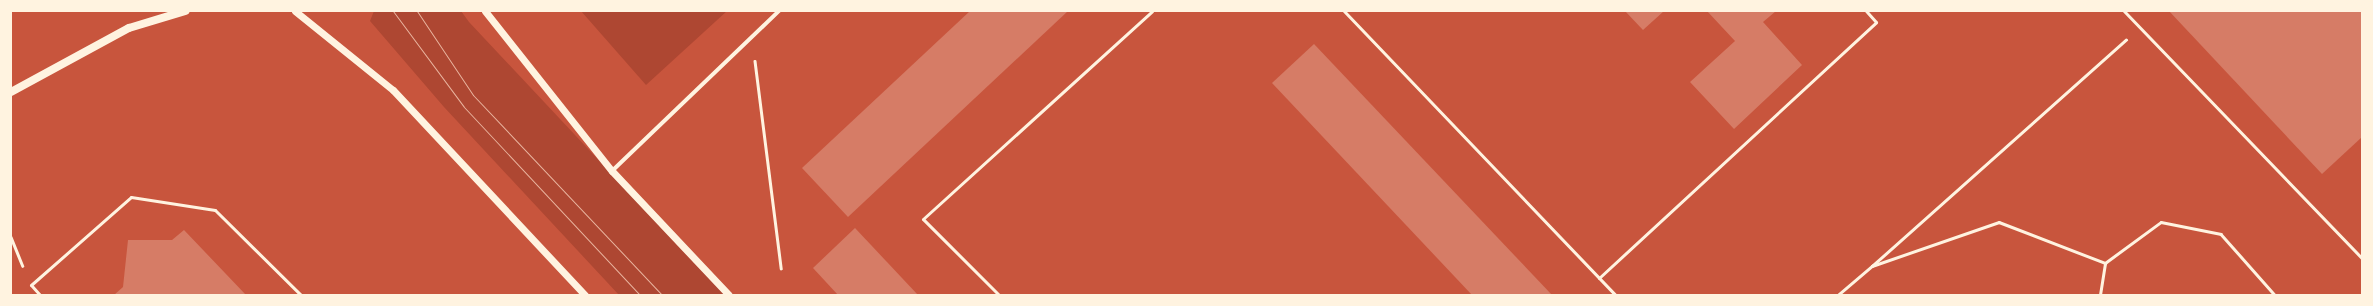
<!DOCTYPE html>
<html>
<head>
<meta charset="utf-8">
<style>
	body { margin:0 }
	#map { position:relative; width:2373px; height:306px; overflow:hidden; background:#c8553d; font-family:"DejaVu Sans",sans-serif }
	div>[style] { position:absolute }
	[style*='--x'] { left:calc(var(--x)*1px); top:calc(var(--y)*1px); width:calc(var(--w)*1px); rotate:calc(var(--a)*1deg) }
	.green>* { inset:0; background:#ae4732 }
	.building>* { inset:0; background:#d67c66 }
	.path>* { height:2.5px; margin:-1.25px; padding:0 1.25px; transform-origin:1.25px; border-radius:1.25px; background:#fff3e0 }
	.service>* { height:3px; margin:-1.5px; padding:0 1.5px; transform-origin:1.5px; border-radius:1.5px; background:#fff3e0 }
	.minor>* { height:4px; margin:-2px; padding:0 2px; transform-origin:2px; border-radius:2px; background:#fff3e0 }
	.tertiary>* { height:7px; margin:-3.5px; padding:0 3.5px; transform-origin:3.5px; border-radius:3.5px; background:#fff3e0 }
	.secondary>* { height:8px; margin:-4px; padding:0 4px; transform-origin:4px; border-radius:4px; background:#fff3e0 }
	.tram>* { height:1px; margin:-0.5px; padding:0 0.5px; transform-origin:0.5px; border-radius:0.5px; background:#e9b49f }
	span { translate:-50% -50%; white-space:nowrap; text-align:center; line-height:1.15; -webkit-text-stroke:3.5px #fff3e0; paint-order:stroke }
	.frame { position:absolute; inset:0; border:12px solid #fff3e0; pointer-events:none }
</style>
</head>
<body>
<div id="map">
	<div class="green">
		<i style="clip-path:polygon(374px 11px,461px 11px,469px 22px,725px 295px,619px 295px,444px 107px,370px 21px)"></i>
		<i style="clip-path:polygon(581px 11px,727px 11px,646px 85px)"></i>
	</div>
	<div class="building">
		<i style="clip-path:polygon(970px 11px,1068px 11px,848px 217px,802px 168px)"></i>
		<i style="clip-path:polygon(1625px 11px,1664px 11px,1643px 30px)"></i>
		<i style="clip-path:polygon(1707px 11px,1776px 11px,1763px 22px,1802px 65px,1734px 129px,1690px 82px,1735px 41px)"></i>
		<i style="clip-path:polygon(2169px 11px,2362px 11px,2362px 137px,2322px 174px)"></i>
		<i style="clip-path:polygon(1314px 44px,1552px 295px,1472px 295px,1272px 83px)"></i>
		<i style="clip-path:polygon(855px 228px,918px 295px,838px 295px,813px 268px)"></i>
		<i style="clip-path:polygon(184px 230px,246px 295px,114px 295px,123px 287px,128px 240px,172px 240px)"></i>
	</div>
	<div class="path">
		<i style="--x:755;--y:61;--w:209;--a:82.8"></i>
		<i style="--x:11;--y:237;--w:31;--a:68"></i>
		<i style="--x:1872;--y:266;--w:340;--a:-41.7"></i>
		<i style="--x:1838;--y:295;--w:45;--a:-40.5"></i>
		<i style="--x:1872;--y:266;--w:134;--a:-19.1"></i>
		<i style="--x:1999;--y:222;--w:114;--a:21.1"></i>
		<i style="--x:2100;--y:295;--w:32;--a:-81"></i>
		<i style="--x:2105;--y:263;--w:69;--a:-36.2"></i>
		<i style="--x:2161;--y:222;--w:61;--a:11.3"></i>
		<i style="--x:2221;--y:234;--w:81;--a:48.5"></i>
	</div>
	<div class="service">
		<i style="--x:1344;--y:11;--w:393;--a:46.3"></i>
		<i style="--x:2124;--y:11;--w:343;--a:46.1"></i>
		<i style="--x:1599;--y:278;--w:377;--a:-42.7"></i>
		<i style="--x:1876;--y:22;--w:15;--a:-132"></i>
		<i style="--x:40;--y:295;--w:13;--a:-132"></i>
		<i style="--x:31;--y:285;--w:133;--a:-41.3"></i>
		<i style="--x:131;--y:197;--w:85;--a:8.8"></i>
		<i style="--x:215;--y:210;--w:121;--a:44.7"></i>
		<i style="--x:999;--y:295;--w:107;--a:-135"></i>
		<i style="--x:923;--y:219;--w:309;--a:-42.2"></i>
	</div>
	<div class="minor">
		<i style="--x:612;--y:171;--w:231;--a:-43.8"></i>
	</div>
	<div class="tertiary">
		<i style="--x:295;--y:11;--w:126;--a:38.9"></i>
		<i style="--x:393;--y:90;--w:281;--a:46.9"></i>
		<i style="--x:485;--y:11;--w:204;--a:51.6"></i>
		<i style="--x:612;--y:171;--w:170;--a:46.7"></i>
	</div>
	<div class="secondary">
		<i style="--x:11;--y:92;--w:134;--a:-28.5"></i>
		<i style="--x:129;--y:28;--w:59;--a:-16.9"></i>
	</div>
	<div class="tram">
		<i style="--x:393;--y:11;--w:119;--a:53.5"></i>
		<i style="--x:464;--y:107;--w:258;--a:46.9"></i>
		<i style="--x:417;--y:11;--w:101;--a:56.3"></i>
		<i style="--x:473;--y:95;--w:275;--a:46.6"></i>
	</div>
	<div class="frame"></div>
</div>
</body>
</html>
